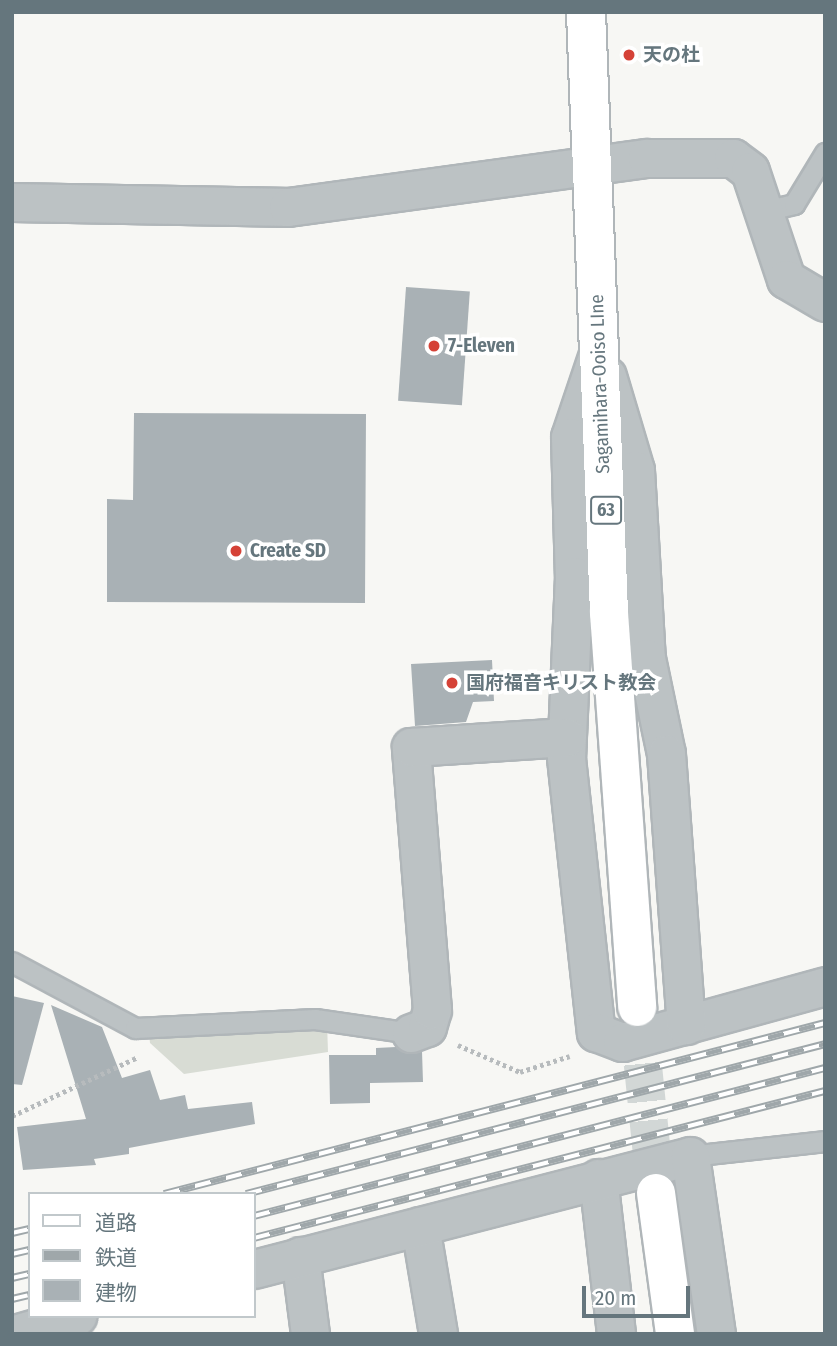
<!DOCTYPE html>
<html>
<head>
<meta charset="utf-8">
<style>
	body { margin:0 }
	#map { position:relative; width:837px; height:1346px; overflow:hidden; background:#f7f7f4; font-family:"Fira Sans Condensed","Noto Sans JP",sans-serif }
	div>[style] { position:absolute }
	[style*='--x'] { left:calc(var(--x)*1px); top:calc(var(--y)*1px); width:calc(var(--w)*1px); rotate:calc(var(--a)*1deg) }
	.green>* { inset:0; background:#d8dcd4 }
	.building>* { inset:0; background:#a9b1b5; transform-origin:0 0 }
	.primary-tunnel>* { height:38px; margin-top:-19px; transform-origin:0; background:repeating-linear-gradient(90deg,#d2d7d6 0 38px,transparent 0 57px) }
	.path>* { height:4.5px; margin-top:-2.25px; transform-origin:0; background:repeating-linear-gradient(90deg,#b7bbbd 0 3.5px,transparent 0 7px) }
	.roads { filter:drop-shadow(2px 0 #b0b6b9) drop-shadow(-2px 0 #b0b6b9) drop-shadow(0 2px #b0b6b9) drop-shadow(0 -2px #b0b6b9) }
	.service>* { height:19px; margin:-9.5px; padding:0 9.5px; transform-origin:9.5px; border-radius:9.5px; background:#bcc2c4 }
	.minor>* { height:37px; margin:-18.5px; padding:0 18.5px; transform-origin:18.5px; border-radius:18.5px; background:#bcc2c4 }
	.primary>* { height:38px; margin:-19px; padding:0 19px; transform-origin:19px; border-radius:19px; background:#fff }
	.rail>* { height:8px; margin-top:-4px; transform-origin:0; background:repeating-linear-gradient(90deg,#fff 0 16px,#9fa7aa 0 32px); box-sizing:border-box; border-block:2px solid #9fa7aa }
	.dots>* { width:19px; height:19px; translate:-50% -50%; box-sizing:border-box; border:4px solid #fff; border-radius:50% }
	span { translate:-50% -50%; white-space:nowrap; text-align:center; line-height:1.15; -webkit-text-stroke:7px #fff; paint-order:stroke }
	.shield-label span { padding:2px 5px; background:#fff; border:2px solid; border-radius:5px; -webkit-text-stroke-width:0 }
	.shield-label { font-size:18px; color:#65767d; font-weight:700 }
	.poi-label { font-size:19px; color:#65767d; font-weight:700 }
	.left { translate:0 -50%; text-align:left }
	.street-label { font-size:19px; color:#65767d }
	.frame { position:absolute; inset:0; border:14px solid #65767d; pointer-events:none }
	.legend { position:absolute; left:28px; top:1192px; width:228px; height:126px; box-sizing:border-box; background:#fff; border:2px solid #c1c8cb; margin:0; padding:9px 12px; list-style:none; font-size:21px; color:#65767d }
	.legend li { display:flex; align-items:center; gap:14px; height:35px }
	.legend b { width:35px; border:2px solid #c1c8cb }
	.scale { position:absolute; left:582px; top:1286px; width:108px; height:32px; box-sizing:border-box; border:4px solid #65767d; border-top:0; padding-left:9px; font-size:21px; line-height:24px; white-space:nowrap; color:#65767d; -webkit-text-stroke:5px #fff; paint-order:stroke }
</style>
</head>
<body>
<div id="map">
	<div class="green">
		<i style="clip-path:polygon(327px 1023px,328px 1052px,184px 1074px,150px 1043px,149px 1033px)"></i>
	</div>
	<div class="building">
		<i style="left:406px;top:287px;width:64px;height:114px;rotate:4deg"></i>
		<i style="clip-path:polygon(134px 413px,366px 414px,365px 603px,107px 602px,107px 499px,133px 500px)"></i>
		<i style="clip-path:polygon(492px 660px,494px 701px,473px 702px,466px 722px,415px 726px,411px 664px)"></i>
		<i style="clip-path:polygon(12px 996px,44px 1003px,22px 1085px,12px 1084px)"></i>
		<i style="clip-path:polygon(51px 1005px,102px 1027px,122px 1078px,150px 1070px,160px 1100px,185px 1095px,188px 1109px,252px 1102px,255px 1124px,129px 1148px,129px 1154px,94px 1159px,96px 1165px,23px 1170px,17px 1127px,86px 1119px)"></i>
		<i style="clip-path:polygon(396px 1047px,422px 1051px,423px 1082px,370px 1083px,370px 1103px,330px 1104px,329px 1055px,376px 1055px,376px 1048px)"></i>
	</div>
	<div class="primary-tunnel">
		<i style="--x:637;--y:1007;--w:187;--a:84.2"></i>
	</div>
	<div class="path">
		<i style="--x:458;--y:1045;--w:68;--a:23.5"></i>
		<i style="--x:520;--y:1072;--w:52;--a:-17.7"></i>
		<i style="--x:12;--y:1116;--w:139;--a:-25.1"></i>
	</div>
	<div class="roads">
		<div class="service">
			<i style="--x:764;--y:211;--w:31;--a:-13"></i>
			<i style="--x:794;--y:204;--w:60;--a:-58.7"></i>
			<i style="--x:12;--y:962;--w:140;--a:28.2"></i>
			<i style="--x:135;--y:1028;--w:180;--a:-2.9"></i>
			<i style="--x:315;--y:1019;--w:97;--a:8.3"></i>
			<i style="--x:690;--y:1156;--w:136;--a:-6.3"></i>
		</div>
		<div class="minor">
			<i style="--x:12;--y:202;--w:276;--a:1"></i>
			<i style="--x:288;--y:207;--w:362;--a:-7.8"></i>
			<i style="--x:647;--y:158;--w:86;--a:0"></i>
			<i style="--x:733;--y:158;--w:21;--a:37"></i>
			<i style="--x:750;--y:171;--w:114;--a:71.6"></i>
			<i style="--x:786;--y:279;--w:45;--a:30.5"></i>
			<i style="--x:598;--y:354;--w:88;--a:108.6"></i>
			<i style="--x:570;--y:437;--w:139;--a:88.4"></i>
			<i style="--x:574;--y:576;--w:182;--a:92.5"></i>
			<i style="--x:566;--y:758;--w:276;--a:83.8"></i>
			<i style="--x:596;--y:1032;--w:28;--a:21"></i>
			<i style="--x:622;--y:1042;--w:211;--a:-15.4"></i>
			<i style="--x:607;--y:376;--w:98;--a:73.4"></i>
			<i style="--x:635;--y:470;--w:188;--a:86.7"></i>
			<i style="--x:646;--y:658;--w:98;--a:78.2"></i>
			<i style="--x:666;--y:754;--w:272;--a:85.8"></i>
			<i style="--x:411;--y:1033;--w:17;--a:-21"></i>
			<i style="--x:427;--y:1027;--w:18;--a:-74"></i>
			<i style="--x:432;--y:1010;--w:264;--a:-94.6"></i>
			<i style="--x:411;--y:747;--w:156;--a:-3.7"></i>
			<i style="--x:598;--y:1178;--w:157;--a:83.4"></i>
			<i style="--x:420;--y:1226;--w:109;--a:80.5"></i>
			<i style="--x:300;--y:1256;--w:79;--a:82.7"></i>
			<i style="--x:254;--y:1269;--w:450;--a:-14.5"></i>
			<i style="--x:690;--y:1156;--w:180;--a:81.7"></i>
			<i style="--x:15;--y:1334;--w:65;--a:-16.2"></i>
		</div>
		<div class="primary">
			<i style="--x:586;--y:12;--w:601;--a:87.81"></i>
			<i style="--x:609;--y:613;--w:395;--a:85.9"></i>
			<i style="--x:656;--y:1193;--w:142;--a:82.3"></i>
		</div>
	</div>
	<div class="rail">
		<i style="--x:164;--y:1194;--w:683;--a:-14.5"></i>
		<i style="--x:246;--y:1194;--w:598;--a:-14.52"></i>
		<i style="--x:254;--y:1216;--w:590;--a:-14.53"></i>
		<i style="--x:12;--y:1233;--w:18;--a:-13"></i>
		<i style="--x:254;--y:1238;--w:590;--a:-14.44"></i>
		<i style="--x:12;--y:1254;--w:18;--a:-13"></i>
		<i style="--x:12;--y:1278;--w:18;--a:-13"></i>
		<i style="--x:12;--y:1299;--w:18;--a:-13"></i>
	</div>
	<div class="dots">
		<i style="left:629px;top:55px;background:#d54237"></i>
		<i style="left:434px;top:346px;background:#d54237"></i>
		<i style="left:236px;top:551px;background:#d54237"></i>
		<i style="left:452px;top:683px;background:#d54237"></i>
	</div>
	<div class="shield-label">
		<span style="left:606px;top:510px">63</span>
	</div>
	<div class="poi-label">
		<span class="left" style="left:643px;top:55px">天の杜</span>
		<span class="left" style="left:448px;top:346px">7-Eleven</span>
		<span class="left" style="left:250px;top:551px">Create SD</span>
		<span class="left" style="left:466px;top:683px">国府福音キリスト教会</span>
	</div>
	<div class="street-label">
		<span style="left:600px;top:384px;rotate:-92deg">Sagamihara-Ooiso LIne</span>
	</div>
	<div class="frame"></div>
	<ul class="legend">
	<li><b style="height:9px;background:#fff"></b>道路</li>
	<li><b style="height:9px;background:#9fa7aa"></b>鉄道</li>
	<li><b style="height:19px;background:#a9b1b5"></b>建物</li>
	</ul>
	<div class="scale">20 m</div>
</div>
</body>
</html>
